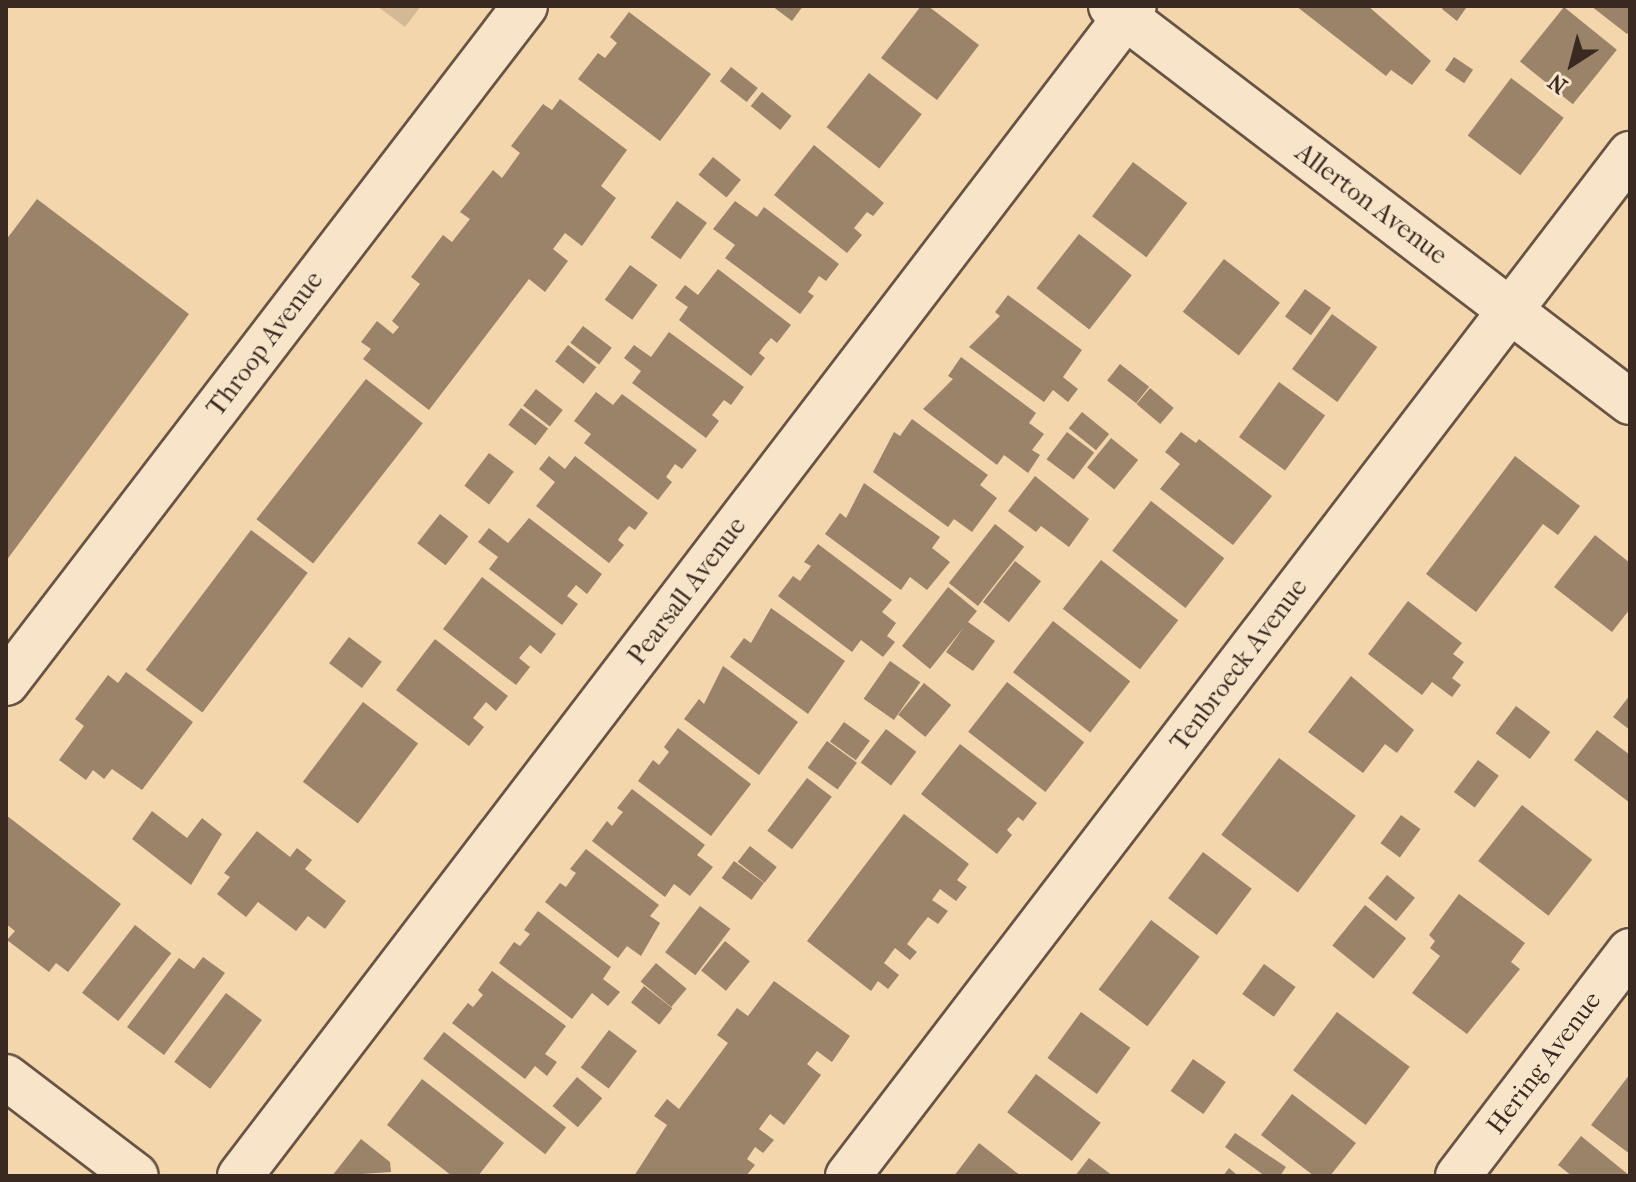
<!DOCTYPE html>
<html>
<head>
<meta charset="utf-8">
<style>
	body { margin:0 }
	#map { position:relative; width:1636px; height:1182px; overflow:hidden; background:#f3d6ac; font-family:"IM FELL French Canon",serif }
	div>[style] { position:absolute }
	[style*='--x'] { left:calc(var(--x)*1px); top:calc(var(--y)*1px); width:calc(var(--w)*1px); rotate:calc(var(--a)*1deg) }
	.green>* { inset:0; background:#d3b994 }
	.building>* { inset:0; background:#9a8369; transform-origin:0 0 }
	.roads { filter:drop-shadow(2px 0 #685444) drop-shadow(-2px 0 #685444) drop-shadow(0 2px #685444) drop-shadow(0 -2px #685444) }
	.minor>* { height:44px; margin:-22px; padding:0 22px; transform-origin:22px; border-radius:22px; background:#f7e4c9 }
	.secondary>* { height:44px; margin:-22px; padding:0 22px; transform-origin:22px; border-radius:22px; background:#f7e4c9 }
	span { translate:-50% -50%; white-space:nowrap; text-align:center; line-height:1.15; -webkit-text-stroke:8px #f7e4c9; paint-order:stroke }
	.street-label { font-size:26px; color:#392921 }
	.frame { position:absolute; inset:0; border:8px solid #392921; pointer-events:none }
	.north { position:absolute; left:1532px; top:24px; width:80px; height:80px; -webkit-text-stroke:6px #f7e4c9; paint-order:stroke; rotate:216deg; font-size:22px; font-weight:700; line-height:32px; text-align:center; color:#392921 }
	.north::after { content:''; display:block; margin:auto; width:28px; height:36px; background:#392921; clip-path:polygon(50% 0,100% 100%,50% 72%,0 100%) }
</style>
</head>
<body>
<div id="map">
	<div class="green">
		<i style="clip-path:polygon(377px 6px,421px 6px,405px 27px)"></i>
	</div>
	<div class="building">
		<i style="clip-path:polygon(772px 6px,803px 6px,792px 21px)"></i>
		<i style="clip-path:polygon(921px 6px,928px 6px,979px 45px,937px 100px,881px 58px)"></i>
		<i style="clip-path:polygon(1296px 6px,1368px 6px,1431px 61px,1412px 85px,1391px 70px,1386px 76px)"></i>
		<i style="clip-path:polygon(1444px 6px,1464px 6px,1466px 8px,1457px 21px,1442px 9px)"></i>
		<i style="clip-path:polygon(1591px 6px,1630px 6px,1630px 31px,1627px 34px)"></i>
		<i style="left:1564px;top:7px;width:68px;height:70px;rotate:39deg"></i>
		<i style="clip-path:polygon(629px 12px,711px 74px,660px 141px,578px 79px,598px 53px,605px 58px,617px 43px,610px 37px)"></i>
		<i style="left:1454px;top:57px;width:23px;height:16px;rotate:34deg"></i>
		<i style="left:731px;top:67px;width:34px;height:18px;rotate:38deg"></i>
		<i style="left:869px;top:73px;width:67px;height:69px;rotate:38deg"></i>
		<i style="left:1511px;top:78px;width:66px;height:72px;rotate:37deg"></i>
		<i style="left:762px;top:92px;width:38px;height:18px;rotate:39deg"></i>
		<i style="clip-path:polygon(560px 99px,627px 150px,601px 186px,616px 198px,582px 246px,565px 233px,553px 249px,568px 261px,545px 292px,529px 279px,429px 410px,363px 359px,371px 349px,361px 342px,377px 321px,393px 334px,399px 327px,392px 321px,420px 284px,411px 277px,443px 235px,452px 242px,470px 219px,460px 212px,493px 170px,502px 178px,520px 153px,511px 146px,543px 104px,552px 110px)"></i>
		<i style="clip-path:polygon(814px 145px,884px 203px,873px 216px,867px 212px,854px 228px,862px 235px,847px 253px,774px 195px)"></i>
		<i style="left:713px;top:157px;width:36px;height:23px;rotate:39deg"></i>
		<i style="left:1133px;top:162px;width:68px;height:68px;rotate:37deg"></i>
		<i style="clip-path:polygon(37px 199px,189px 314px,6px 561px,6px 240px)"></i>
		<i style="left:677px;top:201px;width:37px;height:45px;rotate:36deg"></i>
		<i style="clip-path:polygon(735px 201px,757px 217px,764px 207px,839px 264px,826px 281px,819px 276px,808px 292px,814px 296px,800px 314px,725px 258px,735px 245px,713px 229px)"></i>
		<i style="left:1079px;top:234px;width:67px;height:69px;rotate:38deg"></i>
		<i style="left:1224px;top:259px;width:71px;height:67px;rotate:38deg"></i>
		<i style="left:630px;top:265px;width:34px;height:43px;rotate:36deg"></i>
		<i style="clip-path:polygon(718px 269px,791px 325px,777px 343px,771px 338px,764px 346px,759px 353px,765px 358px,751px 376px,679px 320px,688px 307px,675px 298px,685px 285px,698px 295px)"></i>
		<i style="left:1305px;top:289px;width:32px;height:34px;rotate:36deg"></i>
		<i style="clip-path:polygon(1008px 295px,1082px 350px,1063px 377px,1078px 389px,1068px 402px,1053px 390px,1044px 402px,969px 347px,1000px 316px,995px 312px)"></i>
		<i style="left:1332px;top:314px;width:56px;height:68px;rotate:36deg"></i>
		<i style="left:583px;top:326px;width:36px;height:21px;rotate:37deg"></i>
		<i style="clip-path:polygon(669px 332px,744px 387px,731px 405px,724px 400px,712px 415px,719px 421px,706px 438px,632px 383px,641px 371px,624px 358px,634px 345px,651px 357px)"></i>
		<i style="left:568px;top:345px;width:36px;height:21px;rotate:38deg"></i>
		<i style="clip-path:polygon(961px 357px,1036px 413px,1029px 423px,1044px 434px,1032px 450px,1040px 455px,1028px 473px,1004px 455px,997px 465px,923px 409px,953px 379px,948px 376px)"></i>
		<i style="left:1120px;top:364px;width:37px;height:21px;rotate:38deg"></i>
		<i style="left:366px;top:379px;width:72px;height:178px;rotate:38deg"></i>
		<i style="left:1279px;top:382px;width:57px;height:68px;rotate:36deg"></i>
		<i style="left:1150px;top:388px;width:31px;height:21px;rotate:40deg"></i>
		<i style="left:536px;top:389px;width:34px;height:21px;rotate:38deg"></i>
		<i style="clip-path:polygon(596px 392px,613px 405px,622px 394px,697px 450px,682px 469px,675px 464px,670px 471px,666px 477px,672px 482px,658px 500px,584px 443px,591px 434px,574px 421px)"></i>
		<i style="left:521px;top:408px;width:34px;height:21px;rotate:37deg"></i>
		<i style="left:1082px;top:412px;width:35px;height:21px;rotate:39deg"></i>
		<i style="clip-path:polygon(912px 419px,988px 475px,980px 485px,997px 498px,972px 532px,954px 519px,948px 527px,873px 472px,894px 432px,900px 436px)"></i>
		<i style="left:1067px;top:432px;width:34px;height:34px;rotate:37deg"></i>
		<i style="clip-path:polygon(1181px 432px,1196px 443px,1199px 439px,1272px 496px,1233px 545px,1160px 489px,1180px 464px,1165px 452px)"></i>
		<i style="left:1111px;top:438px;width:35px;height:38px;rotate:39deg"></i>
		<i style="left:489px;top:453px;width:31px;height:41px;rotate:37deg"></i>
		<i style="clip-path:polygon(549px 456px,565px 469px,575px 456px,648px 513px,635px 530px,629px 526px,622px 534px,618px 540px,624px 545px,609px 563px,536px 506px,555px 482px,539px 469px)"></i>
		<i style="clip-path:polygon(1515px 456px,1580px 506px,1558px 535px,1543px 524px,1476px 612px,1426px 574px)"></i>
		<i style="clip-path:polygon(1035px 476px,1089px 519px,1069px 547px,1041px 526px,1036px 532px,1008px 511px)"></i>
		<i style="clip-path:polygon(864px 483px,940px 537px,932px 548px,950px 562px,927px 590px,910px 577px,901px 590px,825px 534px,840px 513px,846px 518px)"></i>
		<i style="left:1151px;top:501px;width:93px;height:63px;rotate:38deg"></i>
		<i style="left:440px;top:514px;width:36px;height:37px;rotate:38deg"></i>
		<i style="clip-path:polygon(529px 518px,602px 574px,587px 594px,576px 585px,571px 591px,567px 596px,578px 604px,562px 625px,489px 569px,498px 557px,478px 542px,489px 528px,508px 543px)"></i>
		<i style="left:995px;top:524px;width:37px;height:75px;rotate:38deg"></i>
		<i style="left:251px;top:530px;width:71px;height:175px;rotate:37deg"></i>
		<i style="clip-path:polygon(1595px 535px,1630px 563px,1630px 609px,1612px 632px,1554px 587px)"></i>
		<i style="clip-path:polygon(818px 544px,892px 600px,882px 612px,896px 623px,887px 636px,895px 642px,883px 657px,861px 640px,852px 652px,778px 596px,793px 576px,800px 581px,811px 566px,804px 562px)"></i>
		<i style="left:1101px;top:560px;width:98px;height:62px;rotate:38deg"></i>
		<i style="left:1015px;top:561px;width:33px;height:52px;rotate:38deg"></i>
		<i style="clip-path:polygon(482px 577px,556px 634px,541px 654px,530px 645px,519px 658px,530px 667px,516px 685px,443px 629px)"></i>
		<i style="clip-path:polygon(948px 587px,977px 611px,968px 622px,995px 641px,973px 671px,946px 652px,964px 627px,930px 669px,902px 646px)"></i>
		<i style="clip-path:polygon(1408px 601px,1462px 643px,1453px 654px,1464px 662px,1452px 678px,1461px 685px,1452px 697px,1432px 682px,1422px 695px,1368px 654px)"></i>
		<i style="clip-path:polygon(771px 608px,845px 661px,808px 714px,730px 657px,744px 638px,751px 643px)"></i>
		<i style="left:1053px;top:621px;width:98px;height:65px;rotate:38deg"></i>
		<i style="left:349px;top:637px;width:41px;height:33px;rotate:37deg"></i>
		<i style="clip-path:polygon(435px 639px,508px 696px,496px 711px,486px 702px,473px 718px,484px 727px,469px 746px,396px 690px)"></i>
		<i style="left:890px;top:661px;width:37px;height:46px;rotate:35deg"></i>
		<i style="clip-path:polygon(723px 666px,798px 722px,759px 775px,684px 719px,699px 699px,704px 704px)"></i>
		<i style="clip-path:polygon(126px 672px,193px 722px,142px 790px,112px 769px,104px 779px,93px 770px,86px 780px,59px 760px,84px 726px,75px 719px,108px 675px,118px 683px)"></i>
		<i style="clip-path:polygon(1351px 676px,1414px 730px,1397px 753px,1385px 744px,1363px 773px,1308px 732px)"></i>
		<i style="left:1007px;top:682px;width:98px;height:63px;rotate:38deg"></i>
		<i style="left:924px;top:683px;width:35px;height:41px;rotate:39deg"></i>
		<i style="clip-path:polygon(1630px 695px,1630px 730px,1613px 717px)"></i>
		<i style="left:363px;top:702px;width:69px;height:100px;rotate:37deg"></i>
		<i style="left:1516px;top:706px;width:43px;height:34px;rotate:37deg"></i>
		<i style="left:844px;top:722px;width:32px;height:24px;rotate:36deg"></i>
		<i style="clip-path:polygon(678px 728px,751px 784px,711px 836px,638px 781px,653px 760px,659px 765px,669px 752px,664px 747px)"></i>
		<i style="left:886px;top:729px;width:38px;height:42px;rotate:37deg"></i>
		<i style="clip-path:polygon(1597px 730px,1630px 755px,1630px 803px,1574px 760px)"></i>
		<i style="left:827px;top:741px;width:37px;height:33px;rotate:36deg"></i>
		<i style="clip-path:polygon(960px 744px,1037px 803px,1023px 821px,1018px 817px,1007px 830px,1012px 835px,997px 854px,921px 794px)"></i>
		<i style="left:1279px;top:758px;width:96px;height:96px;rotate:37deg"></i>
		<i style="left:1478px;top:760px;width:26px;height:40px;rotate:37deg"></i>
		<i style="left:807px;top:778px;width:31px;height:66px;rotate:37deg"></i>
		<i style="clip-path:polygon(632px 789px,705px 845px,697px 855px,713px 867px,690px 896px,674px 884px,665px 897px,592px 841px,607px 821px,612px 826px,618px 818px,623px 812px,617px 808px)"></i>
		<i style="left:1522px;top:805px;width:89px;height:71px;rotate:38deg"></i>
		<i style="clip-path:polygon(152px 811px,187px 838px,202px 818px,222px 834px,191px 885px,132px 839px)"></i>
		<i style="clip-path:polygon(904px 814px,969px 864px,957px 880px,967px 887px,956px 901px,940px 889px,932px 900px,948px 911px,938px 924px,928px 917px,919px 928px,907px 944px,917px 952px,910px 960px,895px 948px,884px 963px,899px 975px,888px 989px,878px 981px,871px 991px,807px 941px)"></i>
		<i style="clip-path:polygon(6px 815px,121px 904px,68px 972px,56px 963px,49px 972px,7px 940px,15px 931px,6px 924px)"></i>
		<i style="left:1401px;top:815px;width:24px;height:35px;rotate:36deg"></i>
		<i style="clip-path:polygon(257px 831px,290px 857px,297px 848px,312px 860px,305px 869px,346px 901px,325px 929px,308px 916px,296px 931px,258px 902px,246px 917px,217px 894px,230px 877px,224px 873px)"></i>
		<i style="left:750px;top:846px;width:34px;height:20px;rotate:38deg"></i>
		<i style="clip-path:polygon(586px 849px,659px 905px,650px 916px,660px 923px,641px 956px,627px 946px,618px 958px,545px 902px,560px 883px,566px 887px,576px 873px,570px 869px)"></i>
		<i style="left:1203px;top:852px;width:61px;height:58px;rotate:37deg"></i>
		<i style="left:734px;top:861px;width:37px;height:21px;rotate:36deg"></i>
		<i style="left:1387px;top:875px;width:36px;height:30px;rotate:39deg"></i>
		<i style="clip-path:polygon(1459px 894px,1525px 943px,1511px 962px,1520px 969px,1467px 1034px,1412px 993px,1440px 956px,1430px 948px,1435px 941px,1429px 935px)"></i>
		<i style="left:1365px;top:905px;width:53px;height:52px;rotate:39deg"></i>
		<i style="left:700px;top:906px;width:38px;height:58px;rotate:37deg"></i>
		<i style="clip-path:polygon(538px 911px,611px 967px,603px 979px,620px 992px,608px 1006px,592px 993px,572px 1019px,499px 963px,514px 942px,520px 946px,530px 934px,524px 930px)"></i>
		<i style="left:1151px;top:920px;width:61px;height:87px;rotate:37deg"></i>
		<i style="left:135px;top:925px;width:46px;height:86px;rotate:38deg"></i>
		<i style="left:725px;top:941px;width:32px;height:38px;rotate:39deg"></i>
		<i style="clip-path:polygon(203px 957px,225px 973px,164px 1055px,127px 1027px,179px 958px,194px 969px)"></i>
		<i style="left:656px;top:963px;width:40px;height:24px;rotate:40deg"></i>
		<i style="left:1264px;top:964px;width:39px;height:37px;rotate:36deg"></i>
		<i style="clip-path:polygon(492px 971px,566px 1026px,545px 1054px,557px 1062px,547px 1076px,535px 1066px,525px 1079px,452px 1023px,468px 1003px,473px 1007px,483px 995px,478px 990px)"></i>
		<i style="clip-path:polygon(774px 981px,850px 1036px,832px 1062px,817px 1051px,807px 1064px,821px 1075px,784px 1125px,770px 1114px,759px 1129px,774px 1140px,763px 1153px,755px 1147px,747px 1159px,755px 1165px,746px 1176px,634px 1176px,667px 1125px,654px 1116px,667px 1099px,679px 1109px,728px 1043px,717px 1035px,737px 1008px,748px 1016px)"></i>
		<i style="left:644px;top:986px;width:36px;height:21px;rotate:38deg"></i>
		<i style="left:226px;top:993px;width:45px;height:86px;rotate:37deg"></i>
		<i style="left:1081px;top:1012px;width:61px;height:57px;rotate:36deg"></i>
		<i style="left:1337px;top:1012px;width:91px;height:73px;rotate:37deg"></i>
		<i style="left:609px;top:1030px;width:35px;height:47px;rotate:37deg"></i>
		<i style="left:444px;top:1032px;width:155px;height:34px;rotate:38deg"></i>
		<i style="left:1193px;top:1059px;width:40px;height:39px;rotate:35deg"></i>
		<i style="left:1036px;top:1074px;width:81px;height:48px;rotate:37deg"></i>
		<i style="clip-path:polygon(1630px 1074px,1630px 1154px,1591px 1125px)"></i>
		<i style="left:577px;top:1077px;width:33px;height:38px;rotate:40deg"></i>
		<i style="clip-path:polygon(422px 1079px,504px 1143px,478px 1176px,452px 1176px,387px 1125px)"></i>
		<i style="clip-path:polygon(1292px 1094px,1356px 1143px,1330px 1176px,1314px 1176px,1261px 1135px)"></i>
		<i style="clip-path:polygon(1235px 1133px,1286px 1167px,1280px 1176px,1265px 1176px,1225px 1147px)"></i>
		<i style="clip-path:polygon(1581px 1136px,1630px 1176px,1572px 1176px,1558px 1165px)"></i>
		<i style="clip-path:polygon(361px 1139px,390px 1162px,391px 1172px,332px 1176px)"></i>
		<i style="clip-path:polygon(979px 1143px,1021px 1176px,954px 1176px)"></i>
		<i style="clip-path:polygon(1089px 1158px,1113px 1176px,1075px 1176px)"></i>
		<i style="clip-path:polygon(1229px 1168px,1238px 1176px,1223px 1176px)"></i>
	</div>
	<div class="roads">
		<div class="minor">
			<i style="--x:6;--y:683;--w:853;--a:-52.53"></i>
			<i style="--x:6;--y:1077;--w:163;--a:37.3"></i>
			<i style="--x:240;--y:1176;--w:1472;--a:-52.62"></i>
			<i style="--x:848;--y:1176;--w:1287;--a:-52.58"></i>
			<i style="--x:1458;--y:1176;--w:283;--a:-52.6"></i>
		</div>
		<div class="secondary">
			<i style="--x:1111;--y:6;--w:653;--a:37.34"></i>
		</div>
	</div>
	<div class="street-label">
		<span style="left:1371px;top:204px;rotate:37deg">Allerton Avenue</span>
		<span style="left:265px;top:344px;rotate:-53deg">Throop Avenue</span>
		<span style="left:687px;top:591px;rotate:-53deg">Pearsall Avenue</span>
		<span style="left:1239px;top:665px;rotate:-53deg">Tenbroeck Avenue</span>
		<span style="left:1544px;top:1063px;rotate:-53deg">Hering Avenue</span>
	</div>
	<div class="frame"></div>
	<div class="north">N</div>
</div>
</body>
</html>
